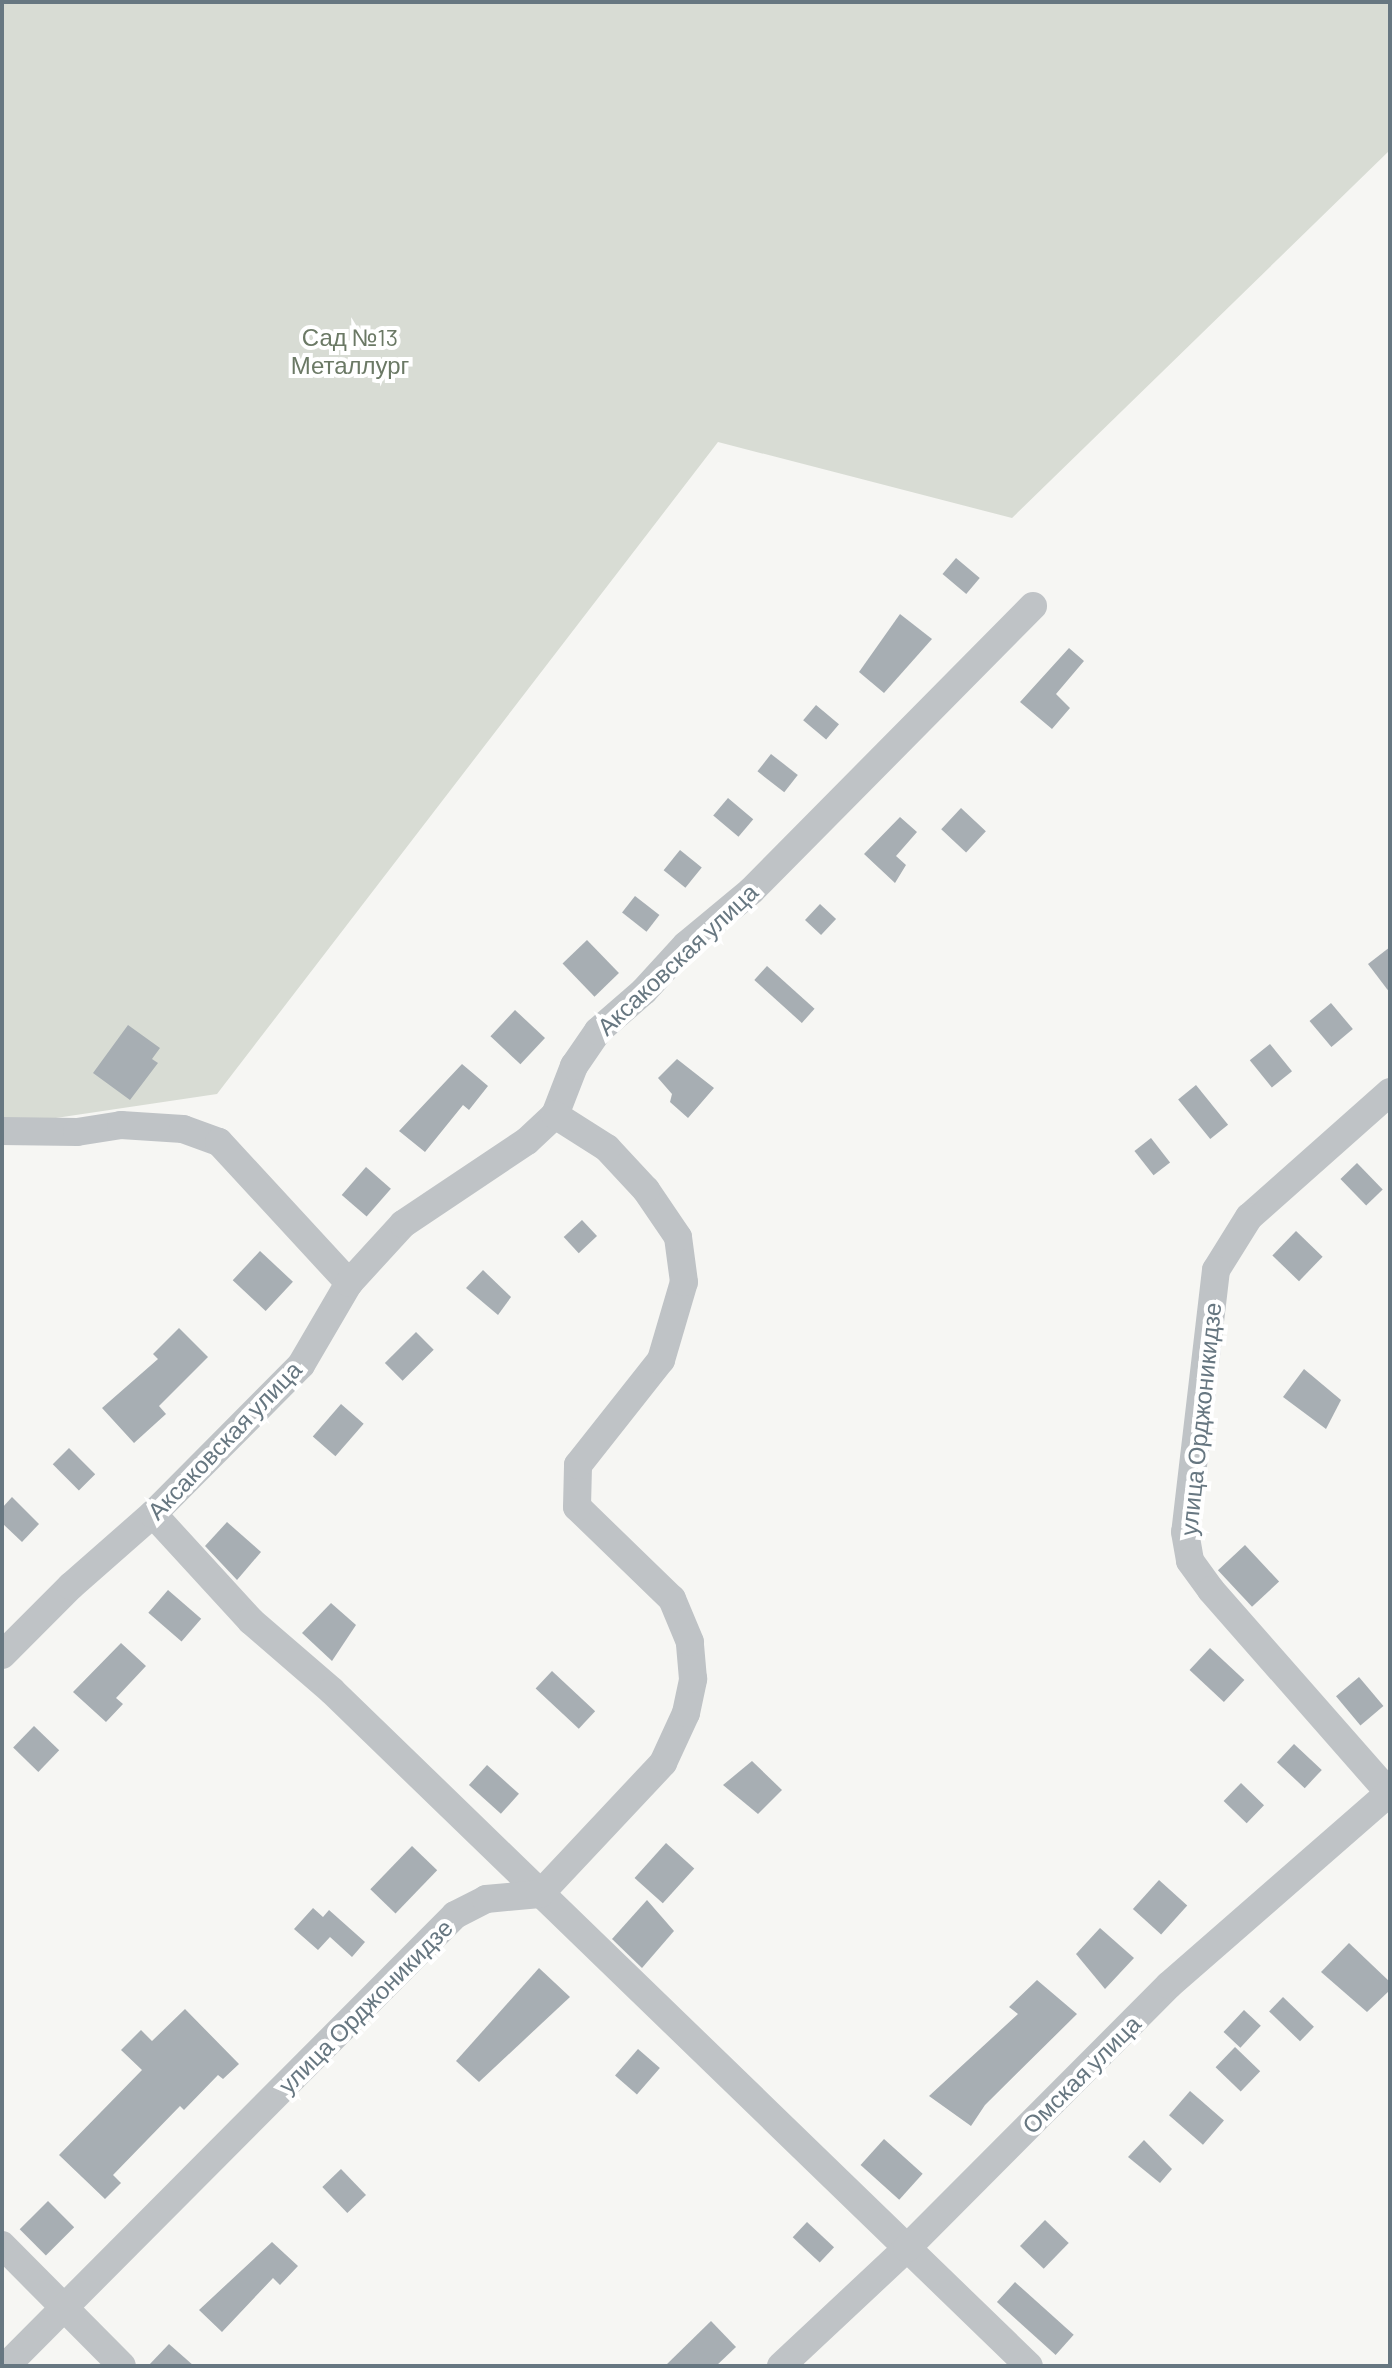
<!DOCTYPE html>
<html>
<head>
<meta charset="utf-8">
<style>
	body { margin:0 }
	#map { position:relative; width:1392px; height:2368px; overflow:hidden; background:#f6f6f3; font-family:Barlow,sans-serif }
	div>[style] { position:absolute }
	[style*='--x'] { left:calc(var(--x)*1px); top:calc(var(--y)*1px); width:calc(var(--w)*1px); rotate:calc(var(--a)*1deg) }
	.green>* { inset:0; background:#d8dcd4 }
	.building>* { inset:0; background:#a7aeb3; transform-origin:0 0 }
	.minor>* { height:28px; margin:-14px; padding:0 14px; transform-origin:14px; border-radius:14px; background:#bfc3c6 }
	span { translate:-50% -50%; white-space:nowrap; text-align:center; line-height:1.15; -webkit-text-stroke:8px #fff; paint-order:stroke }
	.park-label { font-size:24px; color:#6b7965 }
	.street-label { font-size:24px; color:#677781 }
	.frame { position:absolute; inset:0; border:4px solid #677781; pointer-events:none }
</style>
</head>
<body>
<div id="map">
	<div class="green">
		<i style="clip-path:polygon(2px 2px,1390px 2px,1390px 150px,1012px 518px,718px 442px,217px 1094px,2px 1126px)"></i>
	</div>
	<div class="building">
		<i style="left:956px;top:558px;width:31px;height:21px;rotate:40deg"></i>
		<i style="clip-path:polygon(900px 614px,932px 639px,884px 693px,859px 672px)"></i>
		<i style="clip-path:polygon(1069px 648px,1084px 661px,1056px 694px,1070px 708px,1052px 729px,1020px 702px)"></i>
		<i style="left:816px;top:705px;width:30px;height:20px;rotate:40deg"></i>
		<i style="left:771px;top:754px;width:34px;height:22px;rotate:38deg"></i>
		<i style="left:728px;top:798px;width:33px;height:23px;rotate:40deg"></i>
		<i style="left:961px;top:808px;width:34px;height:29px;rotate:43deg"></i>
		<i style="clip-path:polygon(900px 817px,917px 832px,896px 856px,906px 865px,895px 883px,864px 854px)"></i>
		<i style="left:680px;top:850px;width:28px;height:26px;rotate:39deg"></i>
		<i style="left:635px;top:896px;width:31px;height:21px;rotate:38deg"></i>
		<i style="left:820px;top:904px;width:22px;height:22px;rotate:43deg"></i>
		<i style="left:587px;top:940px;width:46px;height:34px;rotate:46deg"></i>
		<i style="clip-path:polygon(1390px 947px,1390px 993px,1368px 964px)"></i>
		<i style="left:767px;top:966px;width:64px;height:19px;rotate:42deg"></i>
		<i style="left:1331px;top:1003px;width:34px;height:28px;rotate:50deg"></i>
		<i style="left:515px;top:1010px;width:41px;height:36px;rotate:43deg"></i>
		<i style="clip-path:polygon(128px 1025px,160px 1048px,152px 1059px,158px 1063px,130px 1100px,93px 1073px)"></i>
		<i style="left:1270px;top:1044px;width:35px;height:26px;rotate:51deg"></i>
		<i style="clip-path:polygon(677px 1059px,714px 1088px,688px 1118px,670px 1102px,672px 1094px,658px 1078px)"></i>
		<i style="clip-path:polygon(462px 1064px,488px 1086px,469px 1110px,463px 1105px,425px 1152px,399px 1131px)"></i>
		<i style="left:1196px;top:1085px;width:51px;height:23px;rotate:51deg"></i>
		<i style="left:1151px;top:1138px;width:31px;height:21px;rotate:52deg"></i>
		<i style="left:1357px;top:1163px;width:37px;height:23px;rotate:46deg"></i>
		<i style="left:366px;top:1167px;width:33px;height:37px;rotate:41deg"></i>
		<i style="left:582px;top:1220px;width:22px;height:25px;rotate:47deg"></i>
		<i style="left:1296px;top:1231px;width:37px;height:34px;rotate:44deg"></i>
		<i style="left:260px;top:1251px;width:45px;height:40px;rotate:43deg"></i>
		<i style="clip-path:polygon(483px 1270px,511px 1297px,498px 1315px,466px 1288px)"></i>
		<i style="clip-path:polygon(179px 1328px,208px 1357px,159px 1406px,166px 1414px,134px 1443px,102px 1408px,158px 1359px,153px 1354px)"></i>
		<i style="left:416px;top:1332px;width:25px;height:44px;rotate:45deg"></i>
		<i style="clip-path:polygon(1304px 1369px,1341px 1400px,1326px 1429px,1283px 1397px)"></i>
		<i style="left:341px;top:1404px;width:30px;height:43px;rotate:41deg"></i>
		<i style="left:69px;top:1448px;width:37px;height:23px;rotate:45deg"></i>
		<i style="clip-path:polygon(12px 1497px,39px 1524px,22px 1542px,2px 1523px,2px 1508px)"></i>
		<i style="clip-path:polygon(227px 1522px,261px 1552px,237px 1580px,205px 1546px)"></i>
		<i style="left:1245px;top:1545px;width:50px;height:37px;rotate:47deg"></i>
		<i style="left:168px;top:1590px;width:44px;height:30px;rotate:41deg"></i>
		<i style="clip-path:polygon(331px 1603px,356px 1625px,332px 1661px,302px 1633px)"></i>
		<i style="clip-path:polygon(121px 1643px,146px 1666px,116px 1698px,123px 1704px,106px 1722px,73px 1692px)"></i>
		<i style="left:1210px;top:1648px;width:47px;height:30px;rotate:43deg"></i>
		<i style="left:552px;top:1671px;width:59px;height:24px;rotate:43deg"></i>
		<i style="left:1359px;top:1677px;width:38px;height:30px;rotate:50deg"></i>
		<i style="left:34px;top:1726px;width:35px;height:30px;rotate:44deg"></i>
		<i style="left:1294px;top:1744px;width:38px;height:25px;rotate:43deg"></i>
		<i style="clip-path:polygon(752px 1761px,782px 1790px,758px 1814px,723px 1785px)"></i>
		<i style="left:487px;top:1765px;width:43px;height:27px;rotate:42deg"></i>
		<i style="left:1241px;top:1783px;width:32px;height:25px;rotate:44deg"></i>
		<i style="left:666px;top:1843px;width:38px;height:47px;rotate:42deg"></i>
		<i style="left:412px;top:1846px;width:35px;height:60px;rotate:44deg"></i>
		<i style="left:1159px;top:1880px;width:38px;height:39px;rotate:42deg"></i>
		<i style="clip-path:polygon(647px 1900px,674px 1931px,642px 1968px,612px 1939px)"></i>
		<i style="clip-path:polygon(313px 1908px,323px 1917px,329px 1910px,365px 1942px,352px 1957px,330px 1937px,318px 1950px,294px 1929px)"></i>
		<i style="clip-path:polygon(1100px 1928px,1134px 1958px,1105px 1989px,1076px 1954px)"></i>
		<i style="clip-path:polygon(1349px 1943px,1390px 1982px,1390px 1990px,1367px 2012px,1321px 1972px)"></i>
		<i style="clip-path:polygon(539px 1968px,570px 1997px,479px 2082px,456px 2061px)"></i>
		<i style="clip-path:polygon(1037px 1980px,1077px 2014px,985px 2105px,971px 2126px,929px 2096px,1018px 2014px,1009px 2007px)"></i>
		<i style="left:1283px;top:1997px;width:43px;height:20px;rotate:44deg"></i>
		<i style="clip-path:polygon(185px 2009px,239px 2064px,223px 2079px,218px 2075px,184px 2110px,180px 2106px,113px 2175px,121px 2183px,105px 2199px,59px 2155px,142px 2070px,121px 2050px,141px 2030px,152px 2041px)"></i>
		<i style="left:1244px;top:2010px;width:23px;height:30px;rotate:43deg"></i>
		<i style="left:1235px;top:2047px;width:35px;height:28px;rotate:44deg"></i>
		<i style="left:638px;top:2049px;width:29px;height:35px;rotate:41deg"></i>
		<i style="left:1190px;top:2091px;width:45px;height:32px;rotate:41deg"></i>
		<i style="left:884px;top:2139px;width:52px;height:35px;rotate:42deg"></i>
		<i style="clip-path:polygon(1144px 2140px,1172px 2169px,1160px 2183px,1128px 2157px)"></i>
		<i style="left:341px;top:2169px;width:36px;height:26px;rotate:46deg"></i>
		<i style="left:48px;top:2201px;width:37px;height:40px;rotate:45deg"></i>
		<i style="left:1045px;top:2220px;width:33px;height:36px;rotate:44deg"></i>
		<i style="left:807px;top:2222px;width:37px;height:21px;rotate:43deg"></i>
		<i style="clip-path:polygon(272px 2242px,298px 2266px,280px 2285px,273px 2278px,222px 2332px,199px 2310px)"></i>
		<i style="left:1015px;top:2282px;width:79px;height:27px;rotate:42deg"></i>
		<i style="clip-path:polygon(711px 2321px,736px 2347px,716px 2366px,665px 2366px)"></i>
		<i style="clip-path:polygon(169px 2344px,194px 2366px,148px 2366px)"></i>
	</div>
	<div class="minor">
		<i style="--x:1390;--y:1092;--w:188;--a:138.4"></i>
		<i style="--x:1249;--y:1217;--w:62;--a:121.9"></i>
		<i style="--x:1216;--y:1270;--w:264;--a:96.7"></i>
		<i style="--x:1185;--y:1532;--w:29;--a:80"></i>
		<i style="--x:1190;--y:1561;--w:36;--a:54"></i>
		<i style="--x:1211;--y:1590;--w:271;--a:48.7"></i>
		<i style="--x:2;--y:1131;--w:75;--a:0.8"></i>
		<i style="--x:77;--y:1132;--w:45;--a:-9"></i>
		<i style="--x:121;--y:1125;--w:62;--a:3.7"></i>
		<i style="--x:183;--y:1129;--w:38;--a:20"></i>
		<i style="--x:219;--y:1142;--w:192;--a:47.3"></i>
		<i style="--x:153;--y:1514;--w:145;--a:47.5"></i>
		<i style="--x:251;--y:1621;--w:107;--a:40.8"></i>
		<i style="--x:332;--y:1691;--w:970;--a:44.08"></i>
		<i style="--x:2;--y:1655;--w:98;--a:-45"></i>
		<i style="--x:71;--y:1586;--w:109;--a:-41.3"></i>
		<i style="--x:153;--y:1514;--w:210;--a:-45.2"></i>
		<i style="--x:301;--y:1365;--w:95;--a:-59.7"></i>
		<i style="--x:349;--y:1283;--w:80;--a:-47.5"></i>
		<i style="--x:403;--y:1224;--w:149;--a:-33.8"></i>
		<i style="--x:527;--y:1141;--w:38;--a:-43"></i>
		<i style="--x:555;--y:1115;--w:53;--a:-68.8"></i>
		<i style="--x:574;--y:1066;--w:42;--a:-55.6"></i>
		<i style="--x:598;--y:1031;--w:61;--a:-41"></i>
		<i style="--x:644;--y:991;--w:62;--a:-47.6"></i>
		<i style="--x:686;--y:945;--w:85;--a:-39.7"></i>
		<i style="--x:751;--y:891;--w:401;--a:-45.3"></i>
		<i style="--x:2;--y:2245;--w:170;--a:45.2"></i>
		<i style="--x:6;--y:2366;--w:636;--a:-45.13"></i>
		<i style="--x:455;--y:1915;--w:35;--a:-27"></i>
		<i style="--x:486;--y:1899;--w:54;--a:-5.3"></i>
		<i style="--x:540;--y:1894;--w:180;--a:-46.8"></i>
		<i style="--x:663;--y:1763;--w:55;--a:-65.3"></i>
		<i style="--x:686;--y:1713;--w:35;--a:-78"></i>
		<i style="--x:693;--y:1679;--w:37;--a:-95"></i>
		<i style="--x:690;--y:1642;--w:47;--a:-112.7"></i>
		<i style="--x:672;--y:1599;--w:132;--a:-135.9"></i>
		<i style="--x:577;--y:1507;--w:42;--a:-88.6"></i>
		<i style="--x:578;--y:1465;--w:134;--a:-51.7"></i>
		<i style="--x:661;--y:1360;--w:81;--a:-73.6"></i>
		<i style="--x:684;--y:1282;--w:45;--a:-97.6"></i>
		<i style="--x:678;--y:1237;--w:57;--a:-124.2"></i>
		<i style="--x:646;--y:1190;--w:57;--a:-132.9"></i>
		<i style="--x:607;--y:1148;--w:62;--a:-147.6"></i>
		<i style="--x:781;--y:2366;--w:173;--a:-43.1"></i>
		<i style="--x:907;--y:2248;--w:371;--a:-45.1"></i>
		<i style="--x:1169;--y:1985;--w:293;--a:-41.1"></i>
	</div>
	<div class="park-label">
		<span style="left:350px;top:351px">Сад №13<br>Металлург</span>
	</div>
	<div class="street-label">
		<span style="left:677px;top:959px;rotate:-43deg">Аксаковская улица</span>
		<span style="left:1200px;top:1419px;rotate:-84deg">улица Орджоникидзе</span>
		<span style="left:224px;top:1440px;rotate:-46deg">Аксаковская улица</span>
		<span style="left:365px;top:2006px;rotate:-45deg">улица Орджоникидзе</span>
		<span style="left:1081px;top:2074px;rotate:-45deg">Омская улица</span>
	</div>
	<div class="frame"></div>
</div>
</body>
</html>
